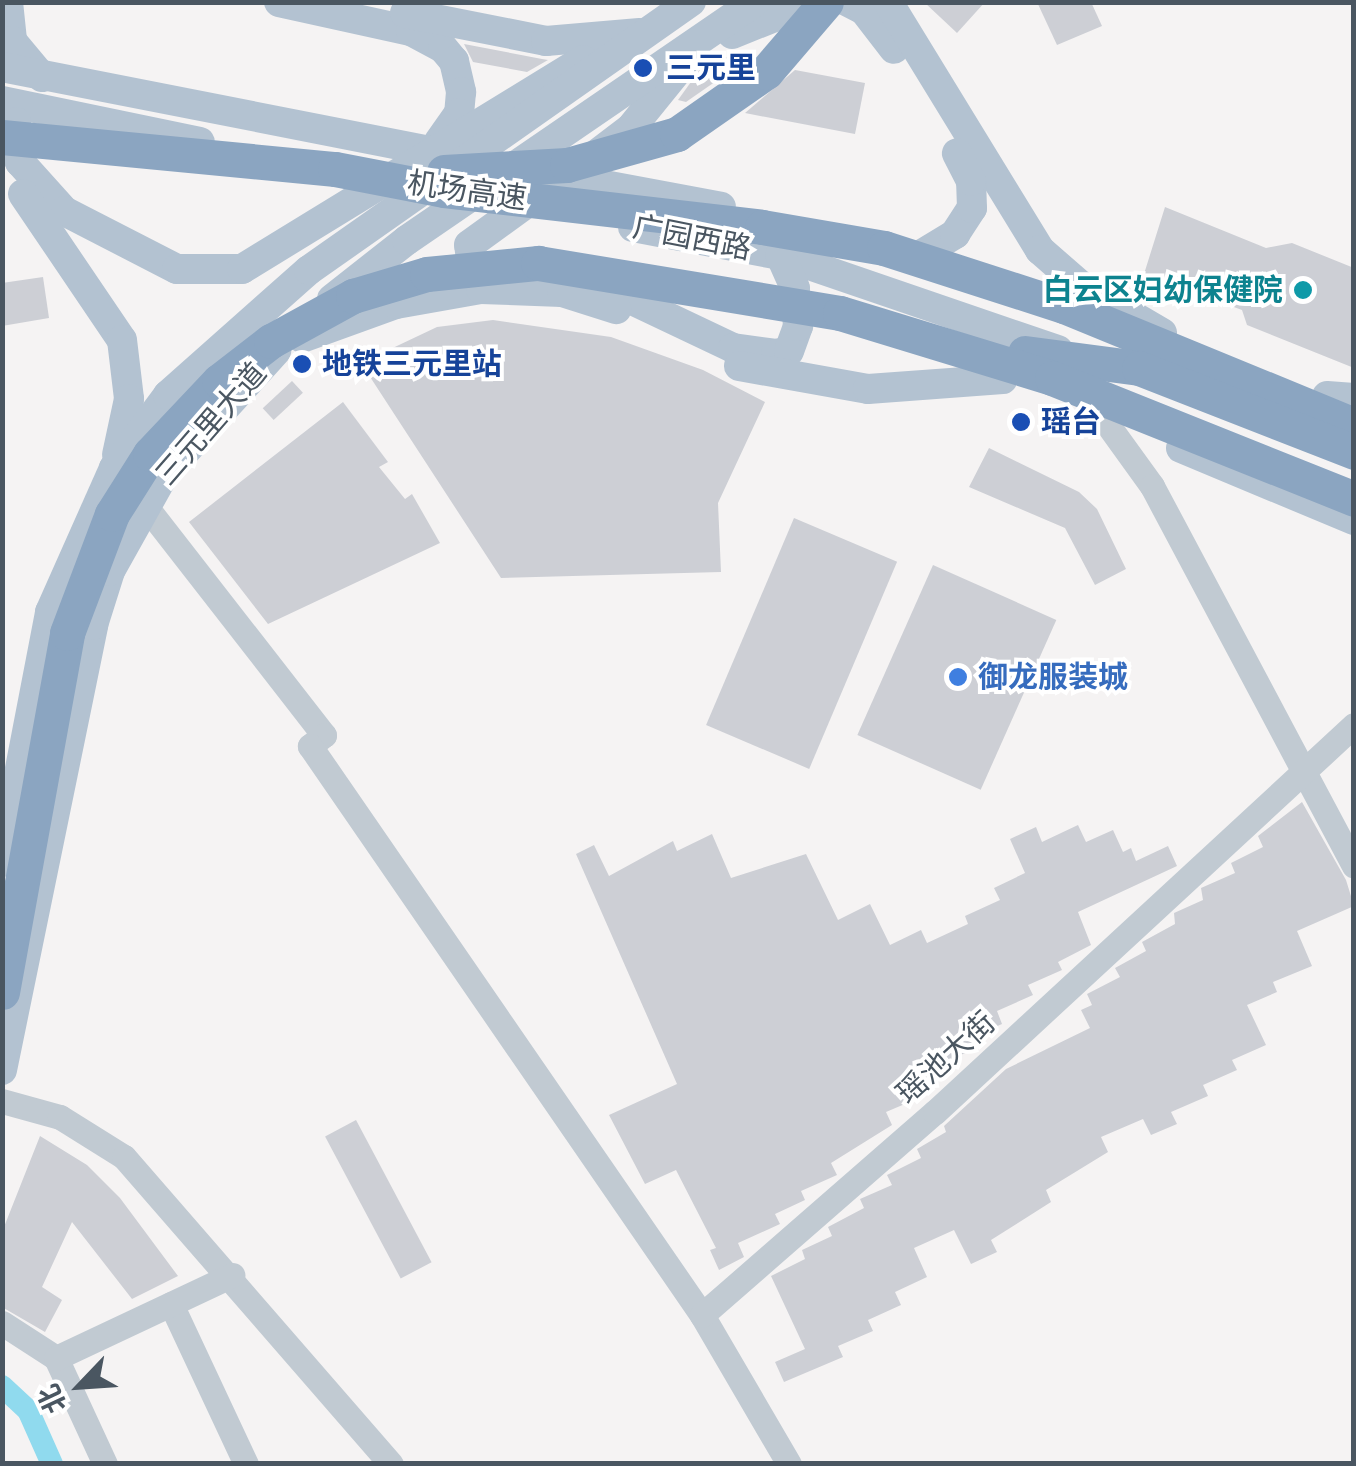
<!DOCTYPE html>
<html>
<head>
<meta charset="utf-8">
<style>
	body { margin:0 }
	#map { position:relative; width:1356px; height:1466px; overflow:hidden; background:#f5f3f3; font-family:Jost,"Noto Sans SC",sans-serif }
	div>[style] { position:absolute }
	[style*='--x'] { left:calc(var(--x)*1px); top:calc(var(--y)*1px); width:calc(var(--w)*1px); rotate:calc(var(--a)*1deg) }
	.canal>* { height:22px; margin:-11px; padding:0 11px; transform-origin:11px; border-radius:11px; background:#90daee }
	.building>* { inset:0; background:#cdcfd5; transform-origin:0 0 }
	.minor>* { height:25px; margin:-12.5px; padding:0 12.5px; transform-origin:12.5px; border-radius:12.5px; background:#c1cad2 }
	.major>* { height:30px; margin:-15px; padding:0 15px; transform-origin:15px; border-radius:15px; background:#b3c2d1 }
	.highway>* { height:35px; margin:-17.5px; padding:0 17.5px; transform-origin:17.5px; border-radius:17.5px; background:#8ba5c1 }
	.dots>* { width:28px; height:28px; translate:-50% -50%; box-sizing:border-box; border:5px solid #fff; border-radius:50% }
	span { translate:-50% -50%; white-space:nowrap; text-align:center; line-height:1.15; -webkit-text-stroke:8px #fff; paint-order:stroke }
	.transit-label { font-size:30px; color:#164399; font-weight:700 }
	.left { translate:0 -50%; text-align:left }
	.street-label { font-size:30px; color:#4a5661 }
	.culture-label { font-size:30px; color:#0d838f; font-weight:700 }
	.right { translate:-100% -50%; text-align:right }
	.shop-label { font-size:30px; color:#366cbe; font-weight:700 }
	.frame { position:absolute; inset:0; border:5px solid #4a5661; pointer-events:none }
	.north { position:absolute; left:30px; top:1336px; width:100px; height:100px; -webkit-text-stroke:8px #fff; paint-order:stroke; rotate:245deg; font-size:28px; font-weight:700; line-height:40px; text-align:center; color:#4a5661 }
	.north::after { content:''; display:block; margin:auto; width:35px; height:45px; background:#4a5661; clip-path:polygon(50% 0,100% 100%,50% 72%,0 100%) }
</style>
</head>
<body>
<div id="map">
	<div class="canal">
		<i style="--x:2;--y:1386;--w:35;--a:43"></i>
		<i style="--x:28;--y:1410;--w:59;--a:66"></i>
	</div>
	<div class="building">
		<i style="clip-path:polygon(924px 2px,985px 2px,957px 33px)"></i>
		<i style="clip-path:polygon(1037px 2px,1091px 2px,1102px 26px,1057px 45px)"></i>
		<i style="clip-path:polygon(464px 44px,542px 59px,548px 60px,527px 72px,473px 62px)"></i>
		<i style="clip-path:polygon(711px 54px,745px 61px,686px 102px,678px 100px)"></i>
		<i style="clip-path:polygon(795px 70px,865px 83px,855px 134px,745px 113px)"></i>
		<i style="clip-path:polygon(1165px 207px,1266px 248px,1292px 243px,1354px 268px,1354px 368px,1247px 325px,1242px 310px,1144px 274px)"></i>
		<i style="clip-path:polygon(43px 277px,49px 318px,2px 326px,2px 283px)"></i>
		<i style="clip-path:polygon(493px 320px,611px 337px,703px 370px,765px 402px,718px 503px,721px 572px,501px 578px,361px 363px,437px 327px)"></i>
		<i style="left:292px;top:381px;width:16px;height:40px;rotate:47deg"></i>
		<i style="clip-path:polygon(343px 402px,388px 462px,379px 467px,405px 499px,412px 494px,440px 543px,268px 624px,189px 522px)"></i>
		<i style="clip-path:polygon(989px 448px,1079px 492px,1097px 509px,1126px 569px,1095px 585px,1065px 528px,969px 487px)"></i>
		<i style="left:794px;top:518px;width:112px;height:225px;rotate:23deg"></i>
		<i style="left:933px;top:565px;width:135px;height:186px;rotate:24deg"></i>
		<i style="clip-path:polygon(1302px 802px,1346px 880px,1354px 906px,1297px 931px,1312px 966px,1273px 982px,1277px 992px,1247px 1005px,1266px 1045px,1232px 1060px,1237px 1070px,1203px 1085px,1208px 1096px,1171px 1112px,1177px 1124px,1151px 1135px,1143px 1119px,1101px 1137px,1108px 1152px,1046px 1190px,1051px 1202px,991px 1240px,997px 1252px,971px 1264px,954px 1230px,914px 1248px,927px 1277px,895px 1292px,901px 1305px,868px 1320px,873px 1331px,838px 1346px,843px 1357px,784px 1382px,775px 1362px,805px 1349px,771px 1276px,805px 1259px,802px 1250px,832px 1236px,828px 1227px,864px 1208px,860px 1199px,892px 1185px,887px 1175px,921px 1158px,917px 1149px,946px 1132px,944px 1126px,1006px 1069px,1090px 1028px,1081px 1010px,1092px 1005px,1087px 994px,1120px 977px,1115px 968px,1146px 951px,1142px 942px,1175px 924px,1174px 913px,1203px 900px,1201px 888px,1235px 873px,1231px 863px,1263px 847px,1258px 836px)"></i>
		<i style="clip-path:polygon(1078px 825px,1086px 842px,1113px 830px,1123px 852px,1131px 848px,1136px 861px,1168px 846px,1177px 866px,1078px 912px,1091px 945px,1058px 962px,1062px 970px,1028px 985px,1033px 995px,997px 1011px,1002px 1024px,970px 1038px,975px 1049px,946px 1061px,950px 1071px,914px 1086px,919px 1098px,886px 1112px,892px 1125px,831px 1163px,837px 1175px,801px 1191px,805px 1200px,775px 1214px,780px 1224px,738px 1243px,744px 1257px,719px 1270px,710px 1250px,716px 1248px,676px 1170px,645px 1184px,609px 1115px,677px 1084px,576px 854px,594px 845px,609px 876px,673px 841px,677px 851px,712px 834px,731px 878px,806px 854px,838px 920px,870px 904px,890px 945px,921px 930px,927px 943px,968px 924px,965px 916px,1000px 900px,994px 888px,1025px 873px,1010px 839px,1036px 827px,1042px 842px)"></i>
		<i style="left:356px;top:1120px;width:161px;height:35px;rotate:62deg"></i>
		<i style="clip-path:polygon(40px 1136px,87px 1165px,120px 1198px,178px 1276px,132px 1299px,72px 1222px,42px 1287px,62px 1300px,45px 1332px,2px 1307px,2px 1232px)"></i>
	</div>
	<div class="minor">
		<i style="--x:1100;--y:414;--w:89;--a:54.2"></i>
		<i style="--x:1152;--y:486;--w:430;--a:62"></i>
		<i style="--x:144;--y:504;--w:293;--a:52.1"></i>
		<i style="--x:324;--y:735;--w:18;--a:142"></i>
		<i style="--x:310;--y:746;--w:691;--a:55.44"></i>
		<i style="--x:2;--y:1101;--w:60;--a:15.4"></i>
		<i style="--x:60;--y:1117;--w:75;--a:32"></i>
		<i style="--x:124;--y:1157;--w:407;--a:49"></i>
		<i style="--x:171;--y:1304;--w:177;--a:64.9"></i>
		<i style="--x:2;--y:1323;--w:64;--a:32.9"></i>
		<i style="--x:56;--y:1358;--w:117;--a:65.2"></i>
		<i style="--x:56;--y:1358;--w:195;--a:-25.2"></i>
		<i style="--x:789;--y:1464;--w:173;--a:-120.3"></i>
		<i style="--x:702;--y:1315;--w:309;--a:-41.1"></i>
		<i style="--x:935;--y:1112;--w:570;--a:-42.73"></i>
	</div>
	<div class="major">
		<i style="--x:8;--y:2;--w:39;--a:84"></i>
		<i style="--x:12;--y:41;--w:47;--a:50.2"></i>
		<i style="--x:279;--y:2;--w:135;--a:12.4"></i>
		<i style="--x:411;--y:31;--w:36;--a:28"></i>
		<i style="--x:443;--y:48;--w:17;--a:50"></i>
		<i style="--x:454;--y:61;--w:32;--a:77"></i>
		<i style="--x:461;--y:92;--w:21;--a:95"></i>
		<i style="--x:459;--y:113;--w:35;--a:125"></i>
		<i style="--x:848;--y:2;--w:18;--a:27"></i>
		<i style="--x:864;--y:10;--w:49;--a:52.4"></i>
		<i style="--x:888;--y:2;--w:291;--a:58.5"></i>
		<i style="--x:1040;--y:250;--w:53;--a:41.2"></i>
		<i style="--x:1080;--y:285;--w:95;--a:30.3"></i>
		<i style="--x:405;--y:13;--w:144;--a:11.2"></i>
		<i style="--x:546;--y:41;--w:94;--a:-4.9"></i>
		<i style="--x:732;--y:34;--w:86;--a:-21.8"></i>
		<i style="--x:2;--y:67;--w:492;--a:11.1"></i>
		<i style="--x:2;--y:101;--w:202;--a:11.7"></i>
		<i style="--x:16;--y:122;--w:20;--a:105"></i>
		<i style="--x:11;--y:141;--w:23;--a:67"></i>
		<i style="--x:20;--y:162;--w:66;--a:48.1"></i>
		<i style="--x:64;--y:211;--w:127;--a:27.2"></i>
		<i style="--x:177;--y:269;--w:65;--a:0"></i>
		<i style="--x:242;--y:269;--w:400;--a:-31.5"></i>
		<i style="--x:597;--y:154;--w:43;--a:-37.4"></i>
		<i style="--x:631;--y:128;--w:81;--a:-51"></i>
		<i style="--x:540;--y:173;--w:184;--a:10.6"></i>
		<i style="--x:23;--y:194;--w:176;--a:55.9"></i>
		<i style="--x:122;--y:340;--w:59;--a:83.2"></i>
		<i style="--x:129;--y:399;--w:57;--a:102.1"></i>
		<i style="--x:633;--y:227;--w:150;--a:10.8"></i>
		<i style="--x:780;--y:255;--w:294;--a:18.9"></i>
		<i style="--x:922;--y:254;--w:39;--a:-31"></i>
		<i style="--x:955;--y:234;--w:31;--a:-57"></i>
		<i style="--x:972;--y:208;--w:27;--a:-92"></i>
		<i style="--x:971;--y:181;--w:31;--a:-117"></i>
		<i style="--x:494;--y:276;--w:23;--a:-160"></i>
		<i style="--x:472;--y:268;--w:23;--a:-97"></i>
		<i style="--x:469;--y:245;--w:90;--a:-36"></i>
		<i style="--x:594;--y:282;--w:154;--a:25.4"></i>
		<i style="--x:733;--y:348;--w:43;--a:7.9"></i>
		<i style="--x:776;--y:354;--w:13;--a:-13"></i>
		<i style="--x:789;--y:351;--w:27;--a:-70"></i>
		<i style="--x:798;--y:326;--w:38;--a:-95"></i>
		<i style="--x:795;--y:288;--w:36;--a:-114"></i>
		<i style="--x:332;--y:299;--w:95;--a:-38.2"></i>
		<i style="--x:407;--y:240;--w:422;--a:-34.4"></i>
		<i style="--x:302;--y:338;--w:100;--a:-19.9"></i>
		<i style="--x:396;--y:304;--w:86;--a:-10"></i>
		<i style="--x:481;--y:289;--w:81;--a:2.1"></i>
		<i style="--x:562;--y:292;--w:57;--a:17.5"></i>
		<i style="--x:739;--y:366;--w:131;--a:10.1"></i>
		<i style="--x:868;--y:389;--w:135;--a:-4.2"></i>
		<i style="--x:1327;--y:396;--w:27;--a:4"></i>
		<i style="--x:1181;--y:448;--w:187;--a:22.6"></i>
		<i style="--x:2;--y:862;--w:255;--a:-79.1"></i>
		<i style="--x:50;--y:612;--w:158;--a:-66"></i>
		<i style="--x:114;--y:468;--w:91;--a:-53.5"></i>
		<i style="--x:168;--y:395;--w:188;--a:-41.6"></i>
		<i style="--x:309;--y:270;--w:467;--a:-35.1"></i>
		<i style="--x:2;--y:1070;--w:454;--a:-78.4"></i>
		<i style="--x:93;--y:625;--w:57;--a:-72.5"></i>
		<i style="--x:110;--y:571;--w:109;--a:-60.8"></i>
		<i style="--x:163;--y:476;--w:169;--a:-47.9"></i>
	</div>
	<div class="highway">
		<i style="--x:2;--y:137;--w:335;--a:5.5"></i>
		<i style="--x:335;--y:169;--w:111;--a:10.9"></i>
		<i style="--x:444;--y:190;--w:320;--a:6.6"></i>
		<i style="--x:762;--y:227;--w:124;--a:9.8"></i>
		<i style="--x:884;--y:248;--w:189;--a:17.9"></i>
		<i style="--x:1064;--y:306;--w:313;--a:22.3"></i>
		<i style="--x:444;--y:172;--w:123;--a:-3.3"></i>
		<i style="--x:567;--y:165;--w:114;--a:-15.7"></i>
		<i style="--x:677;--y:134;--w:108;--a:-34.9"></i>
		<i style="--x:766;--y:72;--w:92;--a:-49.4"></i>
		<i style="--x:1025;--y:353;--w:115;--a:7.5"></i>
		<i style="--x:1139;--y:368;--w:231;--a:21.3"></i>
		<i style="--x:2;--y:992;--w:365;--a:-79.7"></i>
		<i style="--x:67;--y:633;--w:127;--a:-69.3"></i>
		<i style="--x:112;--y:514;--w:71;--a:-57.7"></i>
		<i style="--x:150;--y:454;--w:100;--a:-46.6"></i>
		<i style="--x:219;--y:381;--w:66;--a:-37.6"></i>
		<i style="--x:271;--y:341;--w:94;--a:-28.8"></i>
		<i style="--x:353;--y:296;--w:77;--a:-16.6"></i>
		<i style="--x:427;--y:274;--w:112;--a:-5.7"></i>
		<i style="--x:538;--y:263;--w:306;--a:9.4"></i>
		<i style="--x:840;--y:313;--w:222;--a:17"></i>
		<i style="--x:1052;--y:378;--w:325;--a:21.8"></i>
	</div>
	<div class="dots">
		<i style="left:643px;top:68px;background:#1a4fb4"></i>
		<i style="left:1303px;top:290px;background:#0f9aa8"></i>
		<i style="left:302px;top:364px;background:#1a4fb4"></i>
		<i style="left:1021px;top:422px;background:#1a4fb4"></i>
		<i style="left:958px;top:677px;background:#3f7fe0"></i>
	</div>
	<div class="transit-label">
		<span class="left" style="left:666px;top:68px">三元里</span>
		<span class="left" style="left:322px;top:364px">地铁三元里站</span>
		<span class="left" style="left:1041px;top:422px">瑶台</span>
	</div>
	<div class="street-label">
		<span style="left:467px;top:191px;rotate:8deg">机场高速</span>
		<span style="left:692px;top:238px;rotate:11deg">广园西路</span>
		<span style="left:211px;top:424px;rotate:-49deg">三元里大道</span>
		<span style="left:946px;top:1058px;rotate:-42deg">瑶池大街</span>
	</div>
	<div class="culture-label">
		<span class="right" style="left:1283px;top:290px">白云区妇幼保健院</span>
	</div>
	<div class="shop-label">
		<span class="left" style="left:978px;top:677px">御龙服装城</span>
	</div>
	<div class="frame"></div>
	<div class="north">北</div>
</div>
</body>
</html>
